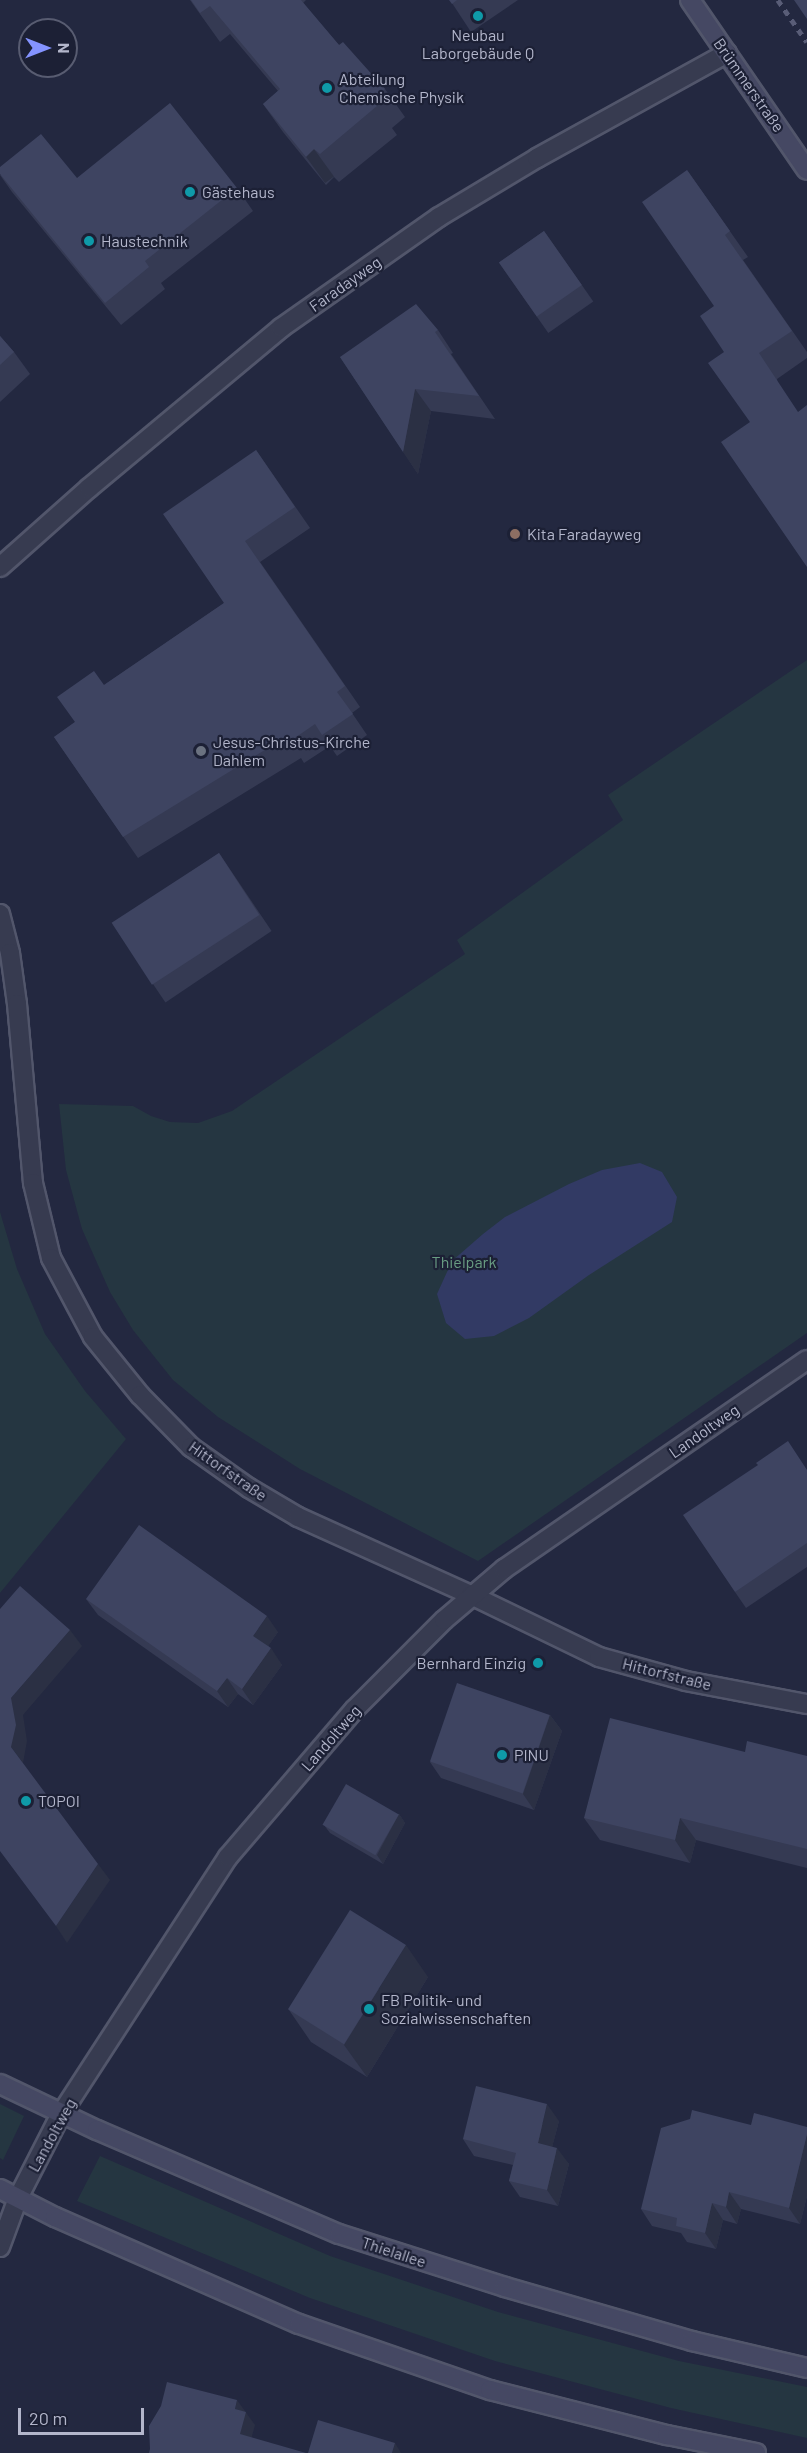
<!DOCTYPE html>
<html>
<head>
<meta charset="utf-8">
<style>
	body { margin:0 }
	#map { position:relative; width:807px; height:2453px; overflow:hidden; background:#232840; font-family:Barlow,sans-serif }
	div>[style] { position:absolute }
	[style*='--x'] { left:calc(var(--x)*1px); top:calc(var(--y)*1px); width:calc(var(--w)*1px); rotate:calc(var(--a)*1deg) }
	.green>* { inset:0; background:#253641 }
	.water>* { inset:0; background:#323a64 }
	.roads { filter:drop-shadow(2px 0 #52566b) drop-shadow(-2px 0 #52566b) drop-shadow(0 2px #52566b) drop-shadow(0 -2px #52566b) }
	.street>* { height:18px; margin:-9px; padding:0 9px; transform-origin:9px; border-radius:9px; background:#373b50 }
	.secondary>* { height:18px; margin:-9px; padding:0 9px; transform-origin:9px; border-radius:9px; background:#454863 }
	.rail>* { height:4.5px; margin-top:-2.25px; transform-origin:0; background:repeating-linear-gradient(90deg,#595d77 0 6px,transparent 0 12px) }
	.wall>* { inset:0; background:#353a53; transform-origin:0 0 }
	.shaded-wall>* { inset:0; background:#2b3044; transform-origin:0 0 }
	.building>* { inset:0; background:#3e4461; transform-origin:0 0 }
	.dots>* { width:16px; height:16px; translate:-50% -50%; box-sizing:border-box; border:3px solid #1c2035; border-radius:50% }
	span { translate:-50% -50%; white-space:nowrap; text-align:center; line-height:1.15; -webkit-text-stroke:4.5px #1c2035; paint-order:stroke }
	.poi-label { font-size:16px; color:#b3b6cb }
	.left { translate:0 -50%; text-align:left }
	.right { translate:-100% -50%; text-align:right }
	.street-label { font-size:16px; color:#b3b6cb }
	.park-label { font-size:16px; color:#699d83 }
	.north { position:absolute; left:18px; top:18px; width:60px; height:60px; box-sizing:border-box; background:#1c2035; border:2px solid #585c71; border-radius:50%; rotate:90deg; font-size:16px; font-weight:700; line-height:24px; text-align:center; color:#b3b6cb }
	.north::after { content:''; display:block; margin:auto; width:21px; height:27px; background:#8493ff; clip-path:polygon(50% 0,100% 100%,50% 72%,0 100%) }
	.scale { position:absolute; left:18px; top:2408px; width:126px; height:27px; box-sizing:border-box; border:3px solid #b3b6cb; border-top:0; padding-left:8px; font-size:18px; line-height:21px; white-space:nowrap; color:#b3b6cb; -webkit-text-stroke:4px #1c2035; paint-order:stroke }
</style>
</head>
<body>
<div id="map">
	<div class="green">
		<i style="clip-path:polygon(807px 660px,807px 1333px,478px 1561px,300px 1469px,218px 1417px,173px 1380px,133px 1330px,110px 1292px,82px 1229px,66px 1170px,59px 1104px,133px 1106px,151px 1116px,170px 1122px,198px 1123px,232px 1111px,465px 954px,457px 940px,623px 820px,608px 795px)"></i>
		<i style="clip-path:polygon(0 1212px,17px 1269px,45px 1334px,85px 1391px,126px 1439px,0 1593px)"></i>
		<i style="clip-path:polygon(0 2104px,24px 2116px,3px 2160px,0 2158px)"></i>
		<i style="clip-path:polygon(100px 2156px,330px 2256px,498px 2312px,679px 2361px,807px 2387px,807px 2438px,671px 2408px,495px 2361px,310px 2298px,77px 2201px)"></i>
	</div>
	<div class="water">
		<i style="clip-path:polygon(640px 1163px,662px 1172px,677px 1197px,672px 1222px,589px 1275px,529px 1318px,494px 1336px,465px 1339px,446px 1323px,437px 1294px,452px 1261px,483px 1234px,505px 1217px,569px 1184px,602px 1170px)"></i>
	</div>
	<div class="roads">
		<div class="street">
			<i style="--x:0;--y:567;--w:119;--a:-41.6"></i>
			<i style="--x:89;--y:488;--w:250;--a:-39.8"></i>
			<i style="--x:281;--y:328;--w:193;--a:-35.1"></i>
			<i style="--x:439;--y:217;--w:114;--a:-31"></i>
			<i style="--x:537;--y:158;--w:217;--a:-28.9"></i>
			<i style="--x:0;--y:914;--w:40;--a:75.6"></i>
			<i style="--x:10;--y:953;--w:51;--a:82.2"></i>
			<i style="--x:17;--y:1004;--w:180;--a:84.9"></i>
			<i style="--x:33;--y:1183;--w:77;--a:76.5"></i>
			<i style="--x:51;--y:1258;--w:89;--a:62"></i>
			<i style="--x:93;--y:1337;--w:75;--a:51"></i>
			<i style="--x:140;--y:1395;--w:73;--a:45.6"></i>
			<i style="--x:191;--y:1447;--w:71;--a:35.3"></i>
			<i style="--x:249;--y:1488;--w:57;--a:30.6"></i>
			<i style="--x:298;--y:1517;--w:190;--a:24.3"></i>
			<i style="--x:471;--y:1595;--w:142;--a:25.8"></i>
			<i style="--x:599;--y:1657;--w:90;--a:15.4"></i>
			<i style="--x:686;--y:1681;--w:123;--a:10.8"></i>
			<i style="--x:0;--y:2247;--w:52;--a:-69.8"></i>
			<i style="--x:18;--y:2198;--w:94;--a:-62.9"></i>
			<i style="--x:61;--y:2114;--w:306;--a:-57"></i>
			<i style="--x:228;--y:1857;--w:194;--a:-49.4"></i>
			<i style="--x:354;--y:1710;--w:127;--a:-45"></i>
			<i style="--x:444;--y:1620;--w:79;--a:-40.4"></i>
			<i style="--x:504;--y:1569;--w:368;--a:-34.6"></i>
		</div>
		<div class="secondary">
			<i style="--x:690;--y:0;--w:206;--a:55.5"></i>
			<i style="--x:0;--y:2084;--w:107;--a:25.4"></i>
			<i style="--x:97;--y:2130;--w:263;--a:23.3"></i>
			<i style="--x:339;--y:2234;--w:174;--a:17.7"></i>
			<i style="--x:505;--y:2287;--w:195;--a:16.1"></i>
			<i style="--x:692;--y:2341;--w:118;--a:13.2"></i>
			<i style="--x:0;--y:2189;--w:62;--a:27"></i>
			<i style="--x:55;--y:2217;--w:266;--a:23.7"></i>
			<i style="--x:299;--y:2324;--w:202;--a:19.1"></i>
			<i style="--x:490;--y:2390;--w:183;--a:14.3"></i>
			<i style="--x:667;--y:2435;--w:91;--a:11.4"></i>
		</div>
	</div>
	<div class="rail">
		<i style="--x:778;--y:0;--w:51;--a:55.4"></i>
	</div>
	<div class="wall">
		<i style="clip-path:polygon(190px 0,306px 0,303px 3px,339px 45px,385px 89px,405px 117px,392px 128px,397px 135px,339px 182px,334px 177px,326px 185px,283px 132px,263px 104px,278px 91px,230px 34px,220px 42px)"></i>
		<i style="clip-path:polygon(450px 0,518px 0,471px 32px)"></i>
		<i style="clip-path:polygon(687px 170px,748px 257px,743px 260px,807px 352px,807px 358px,777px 379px,807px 567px,750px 422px,724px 352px,714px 306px)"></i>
		<i style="clip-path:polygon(0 175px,77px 178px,237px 188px,253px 211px,161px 283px,165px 289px,121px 325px,12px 192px)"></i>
		<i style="left:544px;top:231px;width:86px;height:55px;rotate:55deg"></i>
		<i style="clip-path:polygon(438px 330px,453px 353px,451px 354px,495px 419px,431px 411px,418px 474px,340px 357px)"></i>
		<i style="clip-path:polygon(0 336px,14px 352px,30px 374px,0 402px)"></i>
		<i style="clip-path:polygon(256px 450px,310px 528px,260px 562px,360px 707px,352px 713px,367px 735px,337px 756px,330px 746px,304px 763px,301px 758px,138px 858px,54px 737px,75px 722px,104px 685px,224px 603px)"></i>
		<i style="left:219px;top:853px;width:94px;height:128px;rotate:56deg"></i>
		<i style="clip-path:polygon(807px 1469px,807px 1567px,746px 1608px,735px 1592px)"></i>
		<i style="clip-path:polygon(86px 1599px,278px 1632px,268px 1646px,282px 1665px,253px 1705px,238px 1694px,228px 1707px,98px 1615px)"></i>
		<i style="clip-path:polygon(550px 1715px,562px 1731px,534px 1810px,441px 1778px,430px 1762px)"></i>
		<i style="clip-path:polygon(745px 1752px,807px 1756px,807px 1868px,696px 1840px,690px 1863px,600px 1840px,584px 1818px)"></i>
		<i style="clip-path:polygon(399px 1814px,405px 1823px,383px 1864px,330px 1833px,324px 1825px)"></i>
		<i style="clip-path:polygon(428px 1977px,367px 2077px,311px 2042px,289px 2010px)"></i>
		<i style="clip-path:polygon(559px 2121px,552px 2147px,569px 2164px,558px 2206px,520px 2197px,509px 2181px,513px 2165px,474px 2156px,463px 2139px)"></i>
		<i style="clip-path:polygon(751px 2125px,807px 2127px,807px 2196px,800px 2224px,741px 2209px,737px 2224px,723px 2220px,716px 2249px,687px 2242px,681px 2233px,652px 2226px,641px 2209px)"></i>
	</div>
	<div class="shaded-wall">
		<i style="left:314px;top:149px;width:34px;height:11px;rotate:54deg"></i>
		<i style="clip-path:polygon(415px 389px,431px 411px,418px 474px,403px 452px)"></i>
		<i style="clip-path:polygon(267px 1616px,278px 1632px,264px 1652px,253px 1636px)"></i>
		<i style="clip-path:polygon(70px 1630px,82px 1646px,23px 1715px,27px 1741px,23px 1763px,11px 1747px,11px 1698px)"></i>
		<i style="clip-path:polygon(271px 1648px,282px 1665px,253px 1705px,242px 1689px)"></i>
		<i style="clip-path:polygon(227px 1678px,238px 1694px,228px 1707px,217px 1691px)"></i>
		<i style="clip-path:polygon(550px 1715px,562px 1731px,534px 1810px,523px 1794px)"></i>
		<i style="clip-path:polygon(399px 1814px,405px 1823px,383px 1864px,377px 1855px)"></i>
		<i style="clip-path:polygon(680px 1818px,696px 1840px,690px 1863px,675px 1840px)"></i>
		<i style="clip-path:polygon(98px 1864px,110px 1880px,67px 1943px,56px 1926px)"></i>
		<i style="clip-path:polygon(406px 1945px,428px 1977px,367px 2077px,344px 2045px)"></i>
		<i style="clip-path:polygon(547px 2104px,559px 2121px,549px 2159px,538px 2143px)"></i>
		<i style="clip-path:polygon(807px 2134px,807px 2196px,800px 2224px,789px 2208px)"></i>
		<i style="clip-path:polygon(557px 2148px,569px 2164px,558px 2206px,547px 2190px)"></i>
		<i style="clip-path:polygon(729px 2192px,741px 2209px,737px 2224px,726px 2207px)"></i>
		<i style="clip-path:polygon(712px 2203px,723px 2220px,716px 2249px,705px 2233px)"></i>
		<i style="clip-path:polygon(237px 2400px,255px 2425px,249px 2447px,240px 2434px,235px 2409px)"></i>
		<i style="clip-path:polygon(395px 2443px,401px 2453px,392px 2453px)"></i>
	</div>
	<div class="building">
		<i style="clip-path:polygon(191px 0,301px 0,339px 45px,343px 42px,385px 89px,371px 101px,377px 106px,320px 154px,314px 149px,306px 157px,263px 104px,280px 89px,210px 6px,200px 13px)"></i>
		<i style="clip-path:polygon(449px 0,457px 0,452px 4px)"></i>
		<i style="clip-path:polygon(794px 0,807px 0,807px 19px)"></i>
		<i style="clip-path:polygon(170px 103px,237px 188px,145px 261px,149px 267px,105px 303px,0 174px,0 167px,41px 134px,77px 178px)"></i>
		<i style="clip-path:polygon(687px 170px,730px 231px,725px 235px,792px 331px,759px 353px,798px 412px,807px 405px,807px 567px,721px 442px,750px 422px,708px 363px,724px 352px,700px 316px,714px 306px,642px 202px)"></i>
		<i style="left:544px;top:231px;width:66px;height:55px;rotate:55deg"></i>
		<i style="clip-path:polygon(416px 304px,438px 330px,435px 332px,479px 396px,415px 389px,403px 452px,340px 357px)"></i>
		<i style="clip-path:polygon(0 336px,14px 352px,0 365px)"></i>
		<i style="clip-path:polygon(256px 450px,295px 507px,245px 541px,345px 686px,337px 692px,353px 714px,322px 735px,315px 724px,289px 742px,286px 737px,123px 837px,54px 737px,75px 722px,57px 697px,94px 671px,104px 685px,224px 603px,163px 514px)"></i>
		<i style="left:219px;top:853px;width:74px;height:128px;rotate:57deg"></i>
		<i style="clip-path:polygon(788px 1441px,807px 1470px,807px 1543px,735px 1592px,683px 1515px,758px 1465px,756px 1463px)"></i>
		<i style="clip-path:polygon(139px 1525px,267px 1616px,253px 1636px,271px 1648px,242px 1689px,227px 1678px,217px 1691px,86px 1599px)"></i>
		<i style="clip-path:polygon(20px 1586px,70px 1630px,11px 1698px,16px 1725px,11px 1747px,98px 1864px,56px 1926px,0 1851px,0 1609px)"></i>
		<i style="left:457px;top:1683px;width:98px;height:83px;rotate:19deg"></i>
		<i style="clip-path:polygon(610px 1718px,745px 1752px,747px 1741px,807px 1756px,807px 1849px,680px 1818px,675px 1840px,584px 1818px)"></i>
		<i style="left:346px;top:1784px;width:61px;height:47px;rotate:30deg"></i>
		<i style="left:350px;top:1910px;width:66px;height:117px;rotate:32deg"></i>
		<i style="clip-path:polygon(476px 2086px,547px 2104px,538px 2143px,557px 2148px,547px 2190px,509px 2181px,516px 2153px,463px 2139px)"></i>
		<i style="clip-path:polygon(692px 2110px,751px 2125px,754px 2113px,807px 2127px,807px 2134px,789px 2208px,729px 2192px,726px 2207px,712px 2203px,705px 2233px,676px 2226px,677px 2218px,641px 2209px,661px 2128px,690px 2119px)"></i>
		<i style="clip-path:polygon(167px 2382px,237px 2400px,235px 2409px,246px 2412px,240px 2434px,306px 2453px,149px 2453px,150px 2449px,149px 2426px,161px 2406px)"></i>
		<i style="clip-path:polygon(318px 2420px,395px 2443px,392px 2453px,308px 2453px)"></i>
	</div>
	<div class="dots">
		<i style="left:478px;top:16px;background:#0f9aa8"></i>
		<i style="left:327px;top:88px;background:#0f9aa8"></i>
		<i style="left:190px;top:192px;background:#0f9aa8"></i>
		<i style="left:89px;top:241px;background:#0f9aa8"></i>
		<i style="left:515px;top:534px;background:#8d6e63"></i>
		<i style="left:201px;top:751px;background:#6b7280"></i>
		<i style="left:538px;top:1663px;background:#0f9aa8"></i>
		<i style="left:502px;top:1755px;background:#0f9aa8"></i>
		<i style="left:26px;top:1801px;background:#0f9aa8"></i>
		<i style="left:369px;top:2009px;background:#0f9aa8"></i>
	</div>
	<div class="poi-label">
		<span style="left:478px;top:44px">Neubau<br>Laborgebäude Q</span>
		<span class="left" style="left:339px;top:88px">Abteilung<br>Chemische Physik</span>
		<span class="left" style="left:202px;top:192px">Gästehaus</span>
		<span class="left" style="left:101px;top:241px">Haustechnik</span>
		<span class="left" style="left:527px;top:534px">Kita Faradayweg</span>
		<span class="left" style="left:213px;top:751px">Jesus-Christus-Kirche<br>Dahlem</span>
		<span class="right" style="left:526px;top:1663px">Bernhard Einzig</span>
		<span class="left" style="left:514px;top:1755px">PINU</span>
		<span class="left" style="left:38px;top:1801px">TOPOI</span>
		<span class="left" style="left:381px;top:2009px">FB Politik- und<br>Sozialwissenschaften</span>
	</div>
	<div class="street-label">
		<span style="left:749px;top:85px;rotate:55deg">Brümmerstraße</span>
		<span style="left:345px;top:284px;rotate:-35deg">Faradayweg</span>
		<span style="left:704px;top:1431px;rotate:-35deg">Landoltweg</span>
		<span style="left:228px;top:1471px;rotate:35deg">Hittorfstraße</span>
		<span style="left:667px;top:1674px;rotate:14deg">Hittorfstraße</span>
		<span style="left:331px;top:1738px;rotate:-49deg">Landoltweg</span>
		<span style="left:52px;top:2135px;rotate:-61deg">Landoltweg</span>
		<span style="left:394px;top:2252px;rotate:18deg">Thielallee</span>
	</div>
	<div class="park-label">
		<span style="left:464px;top:1262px">Thielpark</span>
	</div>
	<div class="north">N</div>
	<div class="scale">20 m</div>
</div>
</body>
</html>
